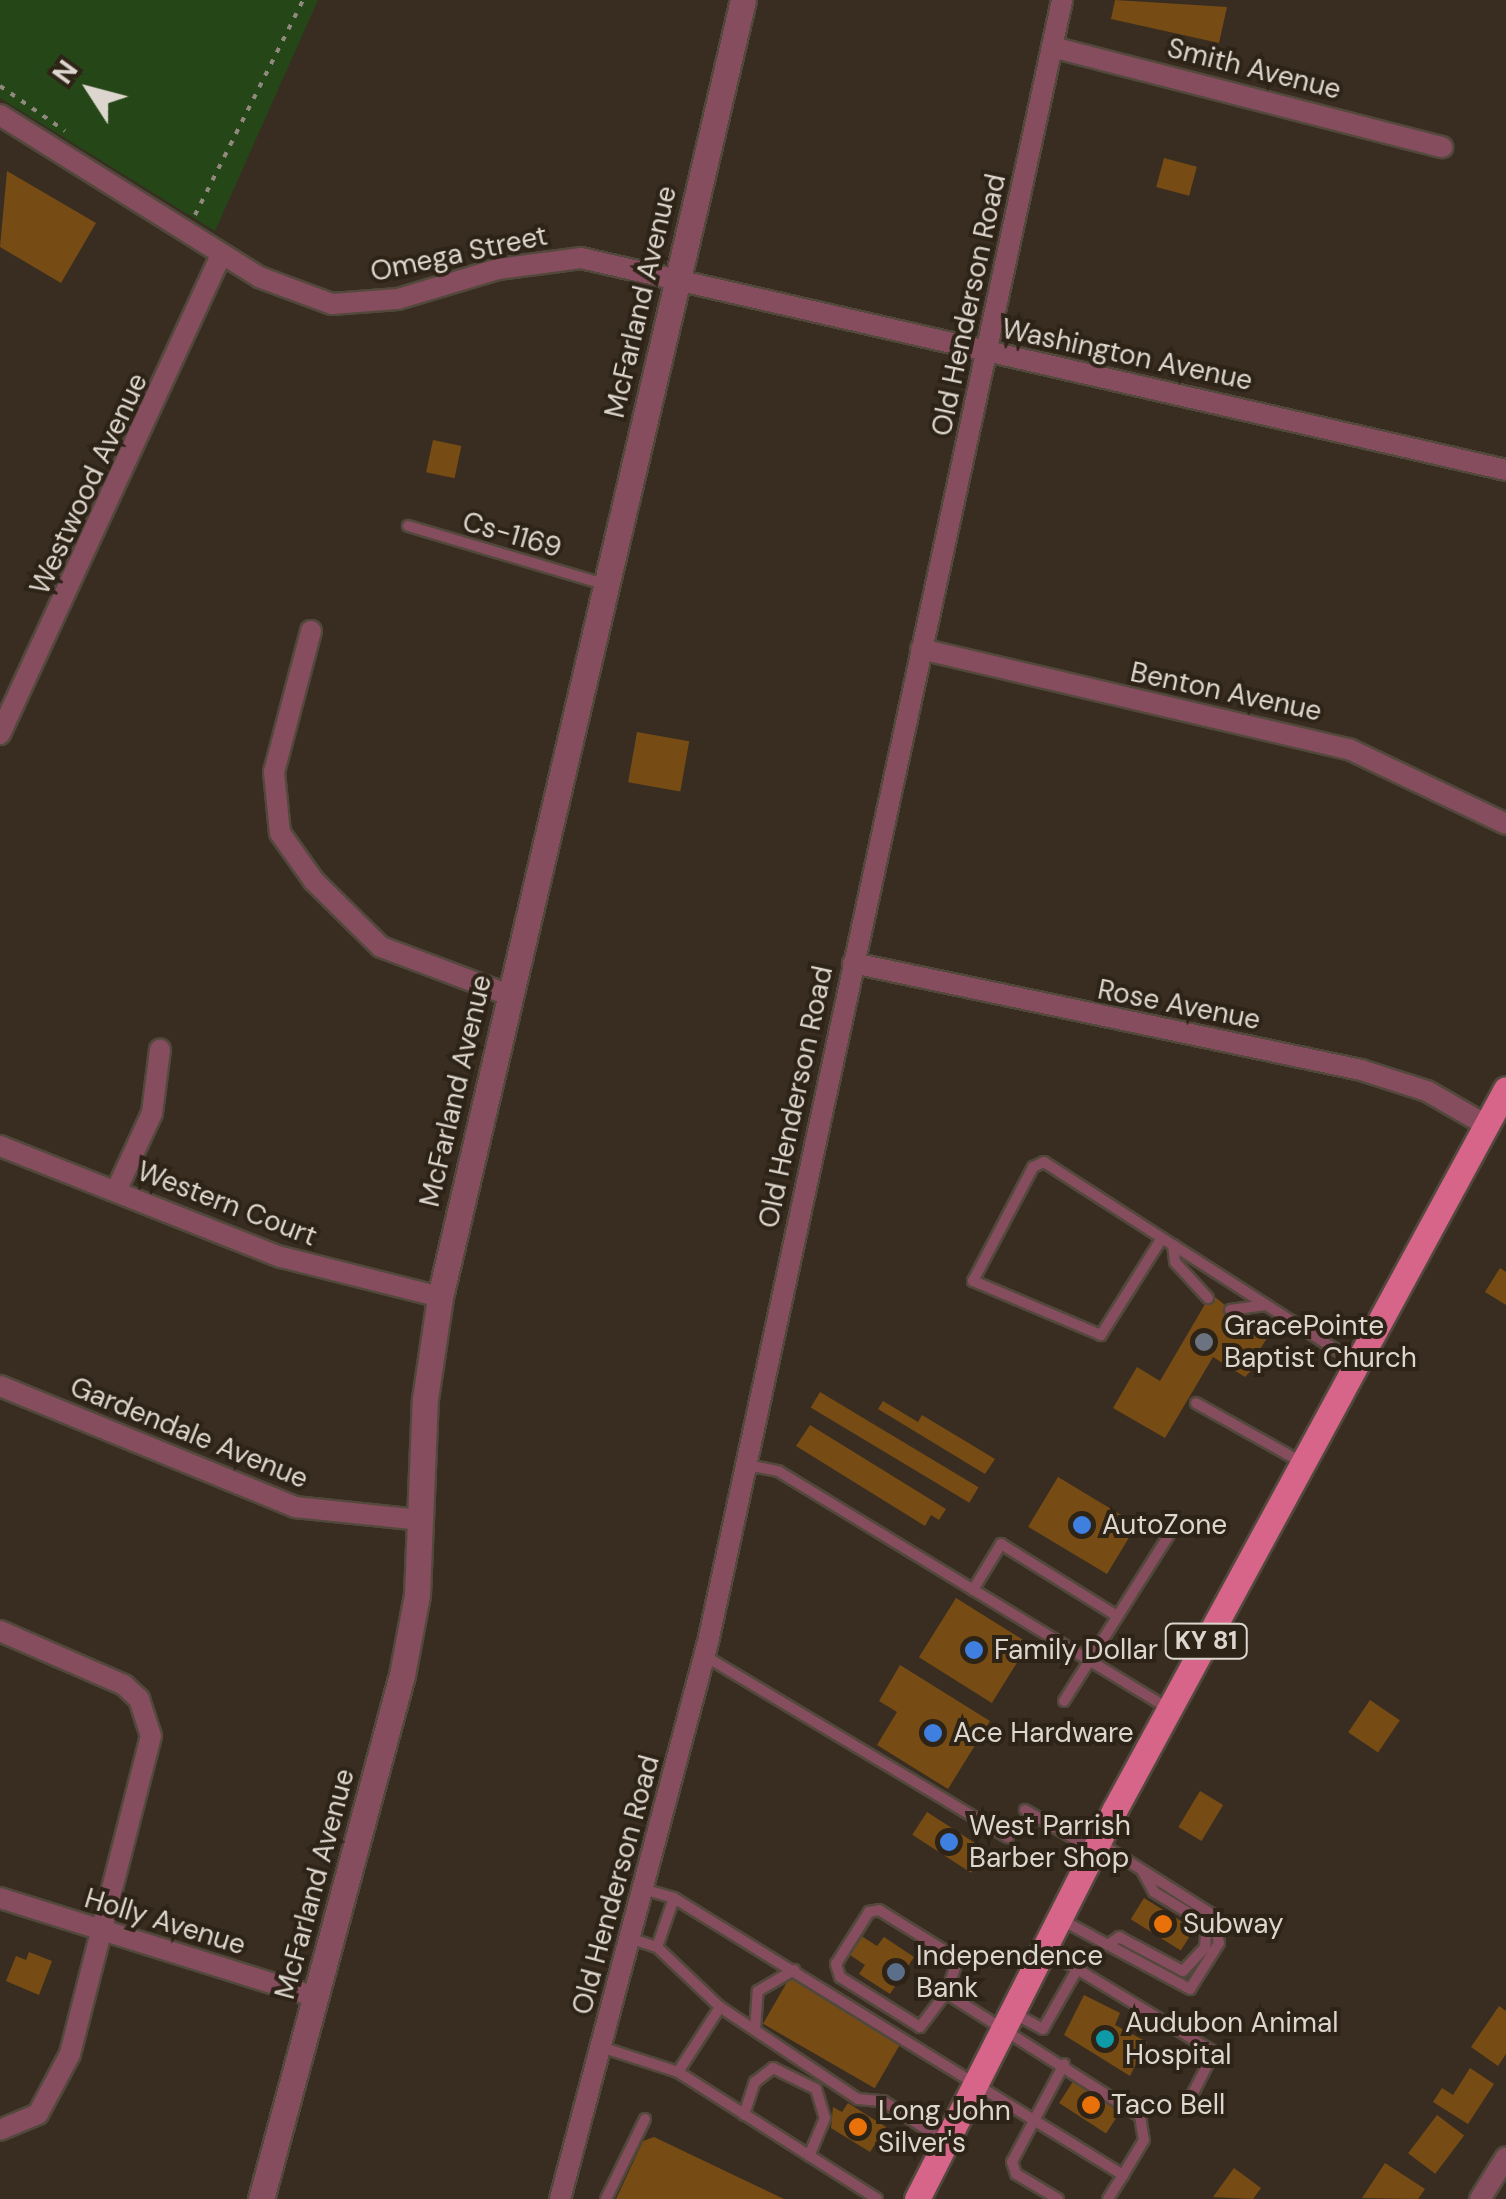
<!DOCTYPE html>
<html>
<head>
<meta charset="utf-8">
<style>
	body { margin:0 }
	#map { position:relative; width:1506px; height:2199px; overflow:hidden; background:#382d20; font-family:"DM Sans",sans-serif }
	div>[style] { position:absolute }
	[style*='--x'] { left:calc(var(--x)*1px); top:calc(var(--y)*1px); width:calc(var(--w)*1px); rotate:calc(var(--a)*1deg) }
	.green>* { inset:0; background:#254718 }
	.building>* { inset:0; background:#774c14; transform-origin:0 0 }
	.path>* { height:4px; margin-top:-2px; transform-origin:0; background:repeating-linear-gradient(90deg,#91887e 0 5px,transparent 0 13px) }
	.roads { filter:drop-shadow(2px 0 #52483c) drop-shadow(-2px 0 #52483c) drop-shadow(0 2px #52483c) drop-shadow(0 -2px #52483c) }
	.service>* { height:10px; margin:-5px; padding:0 5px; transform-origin:5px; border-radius:5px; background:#854d5d }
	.minor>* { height:20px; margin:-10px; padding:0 10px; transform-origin:10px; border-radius:10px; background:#854d5d }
	.tertiary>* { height:25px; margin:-12.5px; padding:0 12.5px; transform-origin:12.5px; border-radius:12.5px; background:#854d5d }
	.primary>* { height:25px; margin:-12.5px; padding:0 12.5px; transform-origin:12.5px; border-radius:12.5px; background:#d66589 }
	.dots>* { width:28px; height:28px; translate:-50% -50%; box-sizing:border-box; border:5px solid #2e2317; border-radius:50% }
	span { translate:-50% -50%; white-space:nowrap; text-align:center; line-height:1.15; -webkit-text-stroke:8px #2e2317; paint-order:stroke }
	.shield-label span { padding:2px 8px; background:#2e2317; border:2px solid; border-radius:8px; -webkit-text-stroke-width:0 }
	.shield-label { font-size:25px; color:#ddd6ce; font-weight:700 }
	.street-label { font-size:28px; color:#ddd6ce }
	.poi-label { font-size:28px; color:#ddd6ce }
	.left { translate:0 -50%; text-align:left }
	.north { position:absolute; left:40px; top:40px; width:100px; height:100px; -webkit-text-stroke:8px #2e2317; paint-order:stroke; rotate:306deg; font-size:28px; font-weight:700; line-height:40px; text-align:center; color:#ddd6ce }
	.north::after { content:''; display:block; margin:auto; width:35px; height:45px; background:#ddd6ce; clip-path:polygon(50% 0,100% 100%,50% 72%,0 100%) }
</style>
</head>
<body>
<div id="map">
	<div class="green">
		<i style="clip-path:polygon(0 0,318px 0,215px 231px,0 98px)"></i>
	</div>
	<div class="building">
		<i style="clip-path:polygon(1115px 0,1227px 7px,1219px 43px,1111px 19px)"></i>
		<i style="left:1164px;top:158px;width:34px;height:30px;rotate:15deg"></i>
		<i style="clip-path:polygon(7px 171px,96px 223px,61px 283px,0 247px)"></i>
		<i style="left:433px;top:440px;width:29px;height:33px;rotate:12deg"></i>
		<i style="left:637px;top:732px;width:53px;height:51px;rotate:10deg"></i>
		<i style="clip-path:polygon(1500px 1268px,1506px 1272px,1506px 1305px,1485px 1292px)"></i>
		<i style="clip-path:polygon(1211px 1294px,1267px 1338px,1259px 1351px,1266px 1355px,1245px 1377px,1213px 1357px,1165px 1438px,1113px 1408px,1137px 1367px,1160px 1381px)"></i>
		<i style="left:820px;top:1392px;width:185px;height:18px;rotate:31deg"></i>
		<i style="clip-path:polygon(883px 1401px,918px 1422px,922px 1415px,995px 1459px,985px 1474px,878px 1409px)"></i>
		<i style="clip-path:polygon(810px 1425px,946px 1509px,939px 1520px,931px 1515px,925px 1526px,796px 1446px)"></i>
		<i style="left:1058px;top:1477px;width:92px;height:58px;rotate:31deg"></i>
		<i style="left:956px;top:1598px;width:86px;height:70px;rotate:32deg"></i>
		<i style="clip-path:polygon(900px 1665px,990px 1721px,948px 1789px,877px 1745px,897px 1712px,879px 1701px)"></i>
		<i style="left:1370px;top:1700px;width:36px;height:39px;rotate:34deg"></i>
		<i style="left:1200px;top:1791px;width:27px;height:42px;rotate:31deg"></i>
		<i style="left:927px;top:1812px;width:70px;height:27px;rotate:33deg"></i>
		<i style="left:1144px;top:1898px;width:59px;height:25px;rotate:32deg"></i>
		<i style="clip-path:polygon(860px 1935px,877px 1946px,884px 1937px,914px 1957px,890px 1994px,859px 1974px,865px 1965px,847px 1953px)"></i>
		<i style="clip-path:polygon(29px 1952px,52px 1961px,39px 1995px,6px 1981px,16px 1956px,26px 1960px)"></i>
		<i style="left:790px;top:1977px;width:129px;height:54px;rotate:30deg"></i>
		<i style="clip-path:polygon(1084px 1995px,1120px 2013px,1115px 2025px,1147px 2042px,1130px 2076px,1064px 2035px)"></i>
		<i style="clip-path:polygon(1499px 2006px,1506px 2011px,1506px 2054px,1498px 2066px,1471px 2047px)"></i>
		<i style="clip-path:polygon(1470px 2068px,1494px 2084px,1468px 2124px,1433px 2102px,1442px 2088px,1453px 2095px)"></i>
		<i style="left:1076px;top:2077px;width:56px;height:31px;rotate:33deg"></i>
		<i style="clip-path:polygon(848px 2103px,886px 2127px,870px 2152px,831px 2128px,833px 2107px,842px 2112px)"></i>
		<i style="left:1437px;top:2115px;width:34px;height:48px;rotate:37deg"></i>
		<i style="clip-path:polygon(654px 2137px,784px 2199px,616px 2199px,643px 2141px)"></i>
		<i style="clip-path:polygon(1385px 2163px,1425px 2189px,1418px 2199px,1362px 2198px)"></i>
		<i style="clip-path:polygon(1234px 2168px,1261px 2188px,1253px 2199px,1213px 2197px)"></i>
	</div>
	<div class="path">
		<i style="--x:0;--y:86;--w:79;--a:34.7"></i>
		<i style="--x:195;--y:215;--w:241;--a:-63.3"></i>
	</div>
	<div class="roads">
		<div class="service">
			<i style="--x:408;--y:526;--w:204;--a:16.5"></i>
			<i style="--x:1162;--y:1238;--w:115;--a:122.2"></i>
			<i style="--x:1101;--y:1335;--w:139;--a:-157.1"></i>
			<i style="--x:973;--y:1281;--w:129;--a:-62.2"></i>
			<i style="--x:1033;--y:1167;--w:12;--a:-24"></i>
			<i style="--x:1044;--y:1162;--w:153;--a:32.8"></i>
			<i style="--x:1173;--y:1245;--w:216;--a:32.7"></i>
			<i style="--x:1173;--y:1245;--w:17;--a:83"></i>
			<i style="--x:1175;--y:1262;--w:49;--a:47.5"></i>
			<i style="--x:1230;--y:1310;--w:36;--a:-8"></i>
			<i style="--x:1196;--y:1403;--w:120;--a:29.3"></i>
			<i style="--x:747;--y:1465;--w:32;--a:11"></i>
			<i style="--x:778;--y:1471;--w:456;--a:31.3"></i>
			<i style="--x:973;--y:1590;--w:54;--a:-58.7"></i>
			<i style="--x:1001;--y:1544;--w:137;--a:31.8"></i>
			<i style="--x:705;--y:1656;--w:353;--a:30.9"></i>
			<i style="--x:1064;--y:1701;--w:196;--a:-57.7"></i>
			<i style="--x:1025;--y:1810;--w:80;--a:30.1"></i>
			<i style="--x:643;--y:1889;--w:32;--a:16"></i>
			<i style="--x:674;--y:1898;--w:528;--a:31.67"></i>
			<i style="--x:1123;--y:2175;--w:28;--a:122"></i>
			<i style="--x:1060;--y:1919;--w:148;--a:28.3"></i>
			<i style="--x:1190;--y:1989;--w:54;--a:-57.8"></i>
			<i style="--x:1219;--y:1943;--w:29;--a:-102"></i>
			<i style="--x:1213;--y:1915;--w:136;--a:-147.6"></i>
			<i style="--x:629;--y:1938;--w:29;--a:18"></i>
			<i style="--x:657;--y:1947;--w:87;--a:43.6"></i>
			<i style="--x:720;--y:2007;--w:166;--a:33.7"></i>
			<i style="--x:858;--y:2099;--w:25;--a:5"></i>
			<i style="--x:883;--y:2101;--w:73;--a:33.3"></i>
			<i style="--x:1108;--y:1945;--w:14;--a:-36"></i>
			<i style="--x:1119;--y:1937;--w:72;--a:28"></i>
			<i style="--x:1183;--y:1971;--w:33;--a:-47"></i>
			<i style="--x:1205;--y:1947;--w:23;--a:-85"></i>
			<i style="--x:1207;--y:1924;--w:62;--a:-148.9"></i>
			<i style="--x:1154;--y:1892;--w:25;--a:-119"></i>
			<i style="--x:657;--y:1947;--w:52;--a:-70.9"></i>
			<i style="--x:1044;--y:1949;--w:199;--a:31.2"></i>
			<i style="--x:1214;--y:2052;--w:64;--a:117"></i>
			<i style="--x:946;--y:1993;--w:43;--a:127.4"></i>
			<i style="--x:920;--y:2027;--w:94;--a:-148"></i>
			<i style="--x:840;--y:1977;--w:14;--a:-107"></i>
			<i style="--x:836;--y:1964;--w:62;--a:-57.6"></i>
			<i style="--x:869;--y:1912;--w:10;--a:-11"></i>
			<i style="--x:879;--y:1910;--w:93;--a:31.8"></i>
			<i style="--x:958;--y:1959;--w:36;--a:109"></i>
			<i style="--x:946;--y:1993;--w:230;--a:32.4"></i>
			<i style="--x:1140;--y:2116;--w:24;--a:81"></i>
			<i style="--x:1144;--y:2140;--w:41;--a:121"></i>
			<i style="--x:1013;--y:2013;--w:34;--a:28"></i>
			<i style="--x:1043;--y:2029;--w:70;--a:-60.2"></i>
			<i style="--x:755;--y:2030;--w:39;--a:-86"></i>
			<i style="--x:758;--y:1991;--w:42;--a:-30.3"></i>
			<i style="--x:601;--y:2047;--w:81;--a:18"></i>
			<i style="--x:678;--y:2072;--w:236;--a:32.5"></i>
			<i style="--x:678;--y:2072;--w:77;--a:-57.1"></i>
			<i style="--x:744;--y:2115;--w:35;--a:-72"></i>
			<i style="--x:755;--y:2082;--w:23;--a:-38"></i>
			<i style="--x:773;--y:2068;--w:48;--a:26"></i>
			<i style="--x:816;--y:2089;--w:30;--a:73"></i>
			<i style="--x:825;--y:2118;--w:41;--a:112.8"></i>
			<i style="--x:606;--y:2199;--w:89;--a:-64"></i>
			<i style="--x:1058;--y:2199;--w:49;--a:-149.2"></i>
			<i style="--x:1016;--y:2174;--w:13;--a:-108"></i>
			<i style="--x:1012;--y:2162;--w:111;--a:-62"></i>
		</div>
		<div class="minor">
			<i style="--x:1052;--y:47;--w:403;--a:14.4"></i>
			<i style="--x:0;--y:115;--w:305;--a:32"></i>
			<i style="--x:259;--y:277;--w:78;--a:20.3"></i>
			<i style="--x:332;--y:304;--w:66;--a:-4.3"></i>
			<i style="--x:398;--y:299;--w:104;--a:-16.7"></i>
			<i style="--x:498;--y:269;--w:84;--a:-7.5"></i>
			<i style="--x:581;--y:258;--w:949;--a:12.91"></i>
			<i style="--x:311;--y:631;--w:146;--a:104.7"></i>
			<i style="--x:274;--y:772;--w:61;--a:84.4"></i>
			<i style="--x:280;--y:833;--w:59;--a:54.7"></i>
			<i style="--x:314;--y:881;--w:94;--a:44.6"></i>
			<i style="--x:381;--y:947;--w:137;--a:20.6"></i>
			<i style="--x:921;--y:649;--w:440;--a:13.2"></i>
			<i style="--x:1349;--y:749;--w:174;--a:25.5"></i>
			<i style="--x:0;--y:734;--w:528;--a:-65.23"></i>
			<i style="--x:853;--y:963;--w:519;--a:11.89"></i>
			<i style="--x:1361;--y:1070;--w:69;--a:17.7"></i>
			<i style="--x:1427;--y:1091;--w:68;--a:30"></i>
			<i style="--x:0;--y:1146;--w:302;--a:21.6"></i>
			<i style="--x:281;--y:1257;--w:164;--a:14.1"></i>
			<i style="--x:116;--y:1191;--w:86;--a:-65.2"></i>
			<i style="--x:152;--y:1113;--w:64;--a:-82.8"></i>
			<i style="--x:0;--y:1386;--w:319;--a:22.3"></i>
			<i style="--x:295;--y:1507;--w:127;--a:5.9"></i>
			<i style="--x:0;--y:1631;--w:135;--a:23.5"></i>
			<i style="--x:124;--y:1685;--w:21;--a:43"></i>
			<i style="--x:139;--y:1699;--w:39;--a:72"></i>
			<i style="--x:151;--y:1736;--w:328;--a:104.3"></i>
			<i style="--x:70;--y:2054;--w:68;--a:118.1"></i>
			<i style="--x:38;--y:2114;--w:41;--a:157.2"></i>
			<i style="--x:0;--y:1898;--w:330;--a:17.4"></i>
			<i style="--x:560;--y:2199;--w:576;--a:-75.12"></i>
			<i style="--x:708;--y:1642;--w:1680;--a:-77.83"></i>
			<i style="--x:1480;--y:2199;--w:49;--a:-58.2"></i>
		</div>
		<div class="tertiary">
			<i style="--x:261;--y:2199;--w:543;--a:-74.94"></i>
			<i style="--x:402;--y:1675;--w:81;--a:-79.4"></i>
			<i style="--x:417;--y:1595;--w:196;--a:-87.7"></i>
			<i style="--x:425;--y:1399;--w:103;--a:-81.6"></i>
			<i style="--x:440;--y:1297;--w:1332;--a:-76.85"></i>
		</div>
		<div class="primary">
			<i style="--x:917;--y:2199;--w:437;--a:-63.1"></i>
			<i style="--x:1115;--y:1809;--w:819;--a:-61.5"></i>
		</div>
	</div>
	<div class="dots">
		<i style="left:1204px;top:1342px;background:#6b7280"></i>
		<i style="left:1082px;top:1525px;background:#3f7fe0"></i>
		<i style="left:974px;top:1650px;background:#3f7fe0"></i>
		<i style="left:933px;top:1733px;background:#3f7fe0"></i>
		<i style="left:949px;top:1842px;background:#3f7fe0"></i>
		<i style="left:1163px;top:1924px;background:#e8710a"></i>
		<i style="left:896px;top:1972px;background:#5c6f8a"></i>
		<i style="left:1105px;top:2039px;background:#0f9aa8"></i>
		<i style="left:1091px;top:2105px;background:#e8710a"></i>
		<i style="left:858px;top:2127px;background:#e8710a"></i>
	</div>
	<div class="shield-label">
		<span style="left:1206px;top:1641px">KY 81</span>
	</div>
	<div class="street-label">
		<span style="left:1254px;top:69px;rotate:14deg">Smith Avenue</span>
		<span style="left:459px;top:254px;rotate:-12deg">Omega Street</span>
		<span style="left:641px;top:302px;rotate:-77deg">McFarland Avenue</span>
		<span style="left:969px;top:305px;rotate:-78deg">Old Henderson Road</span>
		<span style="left:1127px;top:355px;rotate:12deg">Washington Avenue</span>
		<span style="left:89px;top:484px;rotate:-65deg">Westwood Avenue</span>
		<span style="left:512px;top:535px;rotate:16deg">Cs-1169</span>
		<span style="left:1226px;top:692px;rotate:12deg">Benton Avenue</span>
		<span style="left:1179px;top:1005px;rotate:11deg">Rose Avenue</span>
		<span style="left:456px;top:1091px;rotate:-77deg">McFarland Avenue</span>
		<span style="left:796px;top:1097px;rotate:-78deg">Old Henderson Road</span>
		<span style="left:227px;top:1204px;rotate:21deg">Western Court</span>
		<span style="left:189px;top:1433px;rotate:22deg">Gardendale Avenue</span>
		<span style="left:315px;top:1884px;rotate:-75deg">McFarland Avenue</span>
		<span style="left:616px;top:1885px;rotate:-75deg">Old Henderson Road</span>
		<span style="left:165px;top:1922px;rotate:17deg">Holly Avenue</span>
	</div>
	<div class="poi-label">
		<span class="left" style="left:1224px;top:1342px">GracePointe<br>Baptist Church</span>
		<span class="left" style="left:1102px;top:1525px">AutoZone</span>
		<span class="left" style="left:994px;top:1650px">Family Dollar</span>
		<span class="left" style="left:953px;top:1733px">Ace Hardware</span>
		<span class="left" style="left:969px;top:1842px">West Parrish<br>Barber Shop</span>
		<span class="left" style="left:1183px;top:1924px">Subway</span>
		<span class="left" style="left:916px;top:1972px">Independence<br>Bank</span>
		<span class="left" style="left:1125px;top:2039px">Audubon Animal<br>Hospital</span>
		<span class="left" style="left:1111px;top:2105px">Taco Bell</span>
		<span class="left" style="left:878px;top:2127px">Long John<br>Silver's</span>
	</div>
	<div class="north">N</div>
</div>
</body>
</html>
